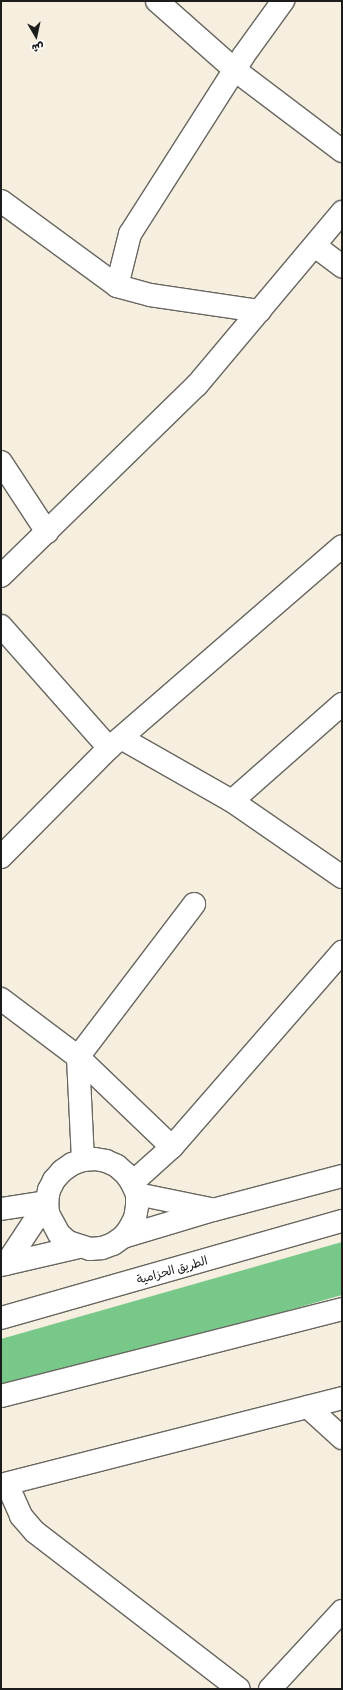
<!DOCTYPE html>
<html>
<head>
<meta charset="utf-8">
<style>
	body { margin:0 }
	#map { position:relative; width:343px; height:1690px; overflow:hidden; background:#f6efdf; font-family:"Patrick Hand","Playpen Sans Arabic",sans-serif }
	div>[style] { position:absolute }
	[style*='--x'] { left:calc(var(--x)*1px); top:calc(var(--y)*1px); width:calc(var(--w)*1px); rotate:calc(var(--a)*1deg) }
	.green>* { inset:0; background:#78c889 }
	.roads { filter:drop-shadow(1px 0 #686660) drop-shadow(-1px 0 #686660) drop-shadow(0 1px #686660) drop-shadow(0 -1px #686660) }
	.street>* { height:22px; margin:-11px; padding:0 11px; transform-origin:11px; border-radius:11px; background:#fff }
	.highway>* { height:22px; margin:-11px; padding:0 11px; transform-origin:11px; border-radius:11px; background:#fff }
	span { translate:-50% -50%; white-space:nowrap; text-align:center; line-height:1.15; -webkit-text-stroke:4px #fff; paint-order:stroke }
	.street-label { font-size:12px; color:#1c1c1c }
	.frame { position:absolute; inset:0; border:2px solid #1c1c1c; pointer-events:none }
	.north { position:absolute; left:16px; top:16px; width:40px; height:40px; -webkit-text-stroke:3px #fff; paint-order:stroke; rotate:171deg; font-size:11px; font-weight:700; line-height:16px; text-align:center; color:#1c1c1c }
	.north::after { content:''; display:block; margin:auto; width:14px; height:18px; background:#1c1c1c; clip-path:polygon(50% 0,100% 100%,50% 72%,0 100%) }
</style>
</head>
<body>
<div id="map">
	<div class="green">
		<i style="clip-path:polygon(342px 1242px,342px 1295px,52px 1378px,1px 1390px,1px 1339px)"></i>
	</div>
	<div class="roads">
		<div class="street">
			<i style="--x:157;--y:1;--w:104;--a:41.5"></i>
			<i style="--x:235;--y:70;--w:134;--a:37.1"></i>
			<i style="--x:1;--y:201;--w:144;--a:36.2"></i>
			<i style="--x:117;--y:286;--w:34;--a:15"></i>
			<i style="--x:150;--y:295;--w:111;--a:8.3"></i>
			<i style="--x:315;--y:246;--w:34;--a:37"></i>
			<i style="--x:117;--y:286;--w:54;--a:-76"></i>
			<i style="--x:130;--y:234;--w:212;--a:-57.5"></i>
			<i style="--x:244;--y:55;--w:67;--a:-54.2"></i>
			<i style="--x:1;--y:462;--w:84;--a:56.7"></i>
			<i style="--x:1;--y:576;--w:274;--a:-44.3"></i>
			<i style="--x:197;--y:385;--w:226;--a:-50"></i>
			<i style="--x:1;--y:626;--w:163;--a:48.5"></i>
			<i style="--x:121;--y:738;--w:128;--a:29.6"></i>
			<i style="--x:232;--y:801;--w:134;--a:34.6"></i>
			<i style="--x:232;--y:801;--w:147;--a:-41.4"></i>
			<i style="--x:1;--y:857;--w:153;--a:-45.3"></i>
			<i style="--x:109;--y:748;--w:308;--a:-40.9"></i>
			<i style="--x:1;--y:999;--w:96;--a:37"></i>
			<i style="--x:78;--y:1057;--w:130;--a:43.8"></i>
			<i style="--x:83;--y:1160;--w:103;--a:-92.8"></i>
			<i style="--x:78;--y:1057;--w:192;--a:-52.8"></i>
			<i style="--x:132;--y:1183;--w:54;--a:-42"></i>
			<i style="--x:172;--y:1147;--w:259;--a:-48.9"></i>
			<i style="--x:137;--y:1194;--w:75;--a:11.6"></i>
			<i style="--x:1;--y:1209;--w:47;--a:-8.7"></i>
			<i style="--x:123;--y:1237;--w:94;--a:-16.7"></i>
			<i style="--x:213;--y:1210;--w:133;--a:-14.8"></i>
			<i style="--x:6;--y:1264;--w:74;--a:-56.5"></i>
			<i style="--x:47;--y:1202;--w:12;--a:-81"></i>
			<i style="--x:49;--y:1190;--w:11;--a:-63"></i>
			<i style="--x:54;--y:1180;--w:12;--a:-48"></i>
			<i style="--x:62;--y:1171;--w:12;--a:-35"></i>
			<i style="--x:72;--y:1164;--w:12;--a:-20"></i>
			<i style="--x:83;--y:1160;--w:12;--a:-5"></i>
			<i style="--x:95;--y:1159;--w:11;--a:10"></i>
			<i style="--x:106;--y:1161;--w:12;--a:24"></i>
			<i style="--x:117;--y:1166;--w:12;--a:42"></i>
			<i style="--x:126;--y:1174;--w:11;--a:56"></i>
			<i style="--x:132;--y:1183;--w:12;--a:66"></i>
			<i style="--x:137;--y:1194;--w:12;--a:90"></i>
			<i style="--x:137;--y:1206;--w:12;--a:99"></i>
			<i style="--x:135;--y:1218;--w:11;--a:117"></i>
			<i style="--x:130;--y:1228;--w:11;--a:128"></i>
			<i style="--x:123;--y:1237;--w:12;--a:145"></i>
			<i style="--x:113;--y:1244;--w:12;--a:160"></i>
			<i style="--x:102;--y:1248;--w:12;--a:175"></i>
			<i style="--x:90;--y:1249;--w:23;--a:-162"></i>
			<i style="--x:68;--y:1242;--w:12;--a:-138"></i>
			<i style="--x:59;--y:1234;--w:24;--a:-118"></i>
			<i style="--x:48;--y:1213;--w:11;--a:-95"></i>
			<i style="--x:1;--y:1265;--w:80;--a:-13"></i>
			<i style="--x:308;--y:1407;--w:46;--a:42.4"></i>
			<i style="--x:7;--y:1484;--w:35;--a:66"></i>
			<i style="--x:21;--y:1516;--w:21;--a:49"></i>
			<i style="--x:35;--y:1532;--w:257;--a:37.6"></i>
			<i style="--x:1;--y:1485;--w:352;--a:-14.3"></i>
			<i style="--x:270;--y:1689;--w:106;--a:-47.3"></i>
		</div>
		<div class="highway">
			<i style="--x:1;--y:1318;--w:355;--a:-15.9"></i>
			<i style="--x:1;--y:1396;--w:352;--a:-14.3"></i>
		</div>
	</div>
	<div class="street-label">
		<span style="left:172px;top:1270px;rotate:-16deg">الطريق الحزامية</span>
	</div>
	<div class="frame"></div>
	<div class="north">ش</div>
</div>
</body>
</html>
